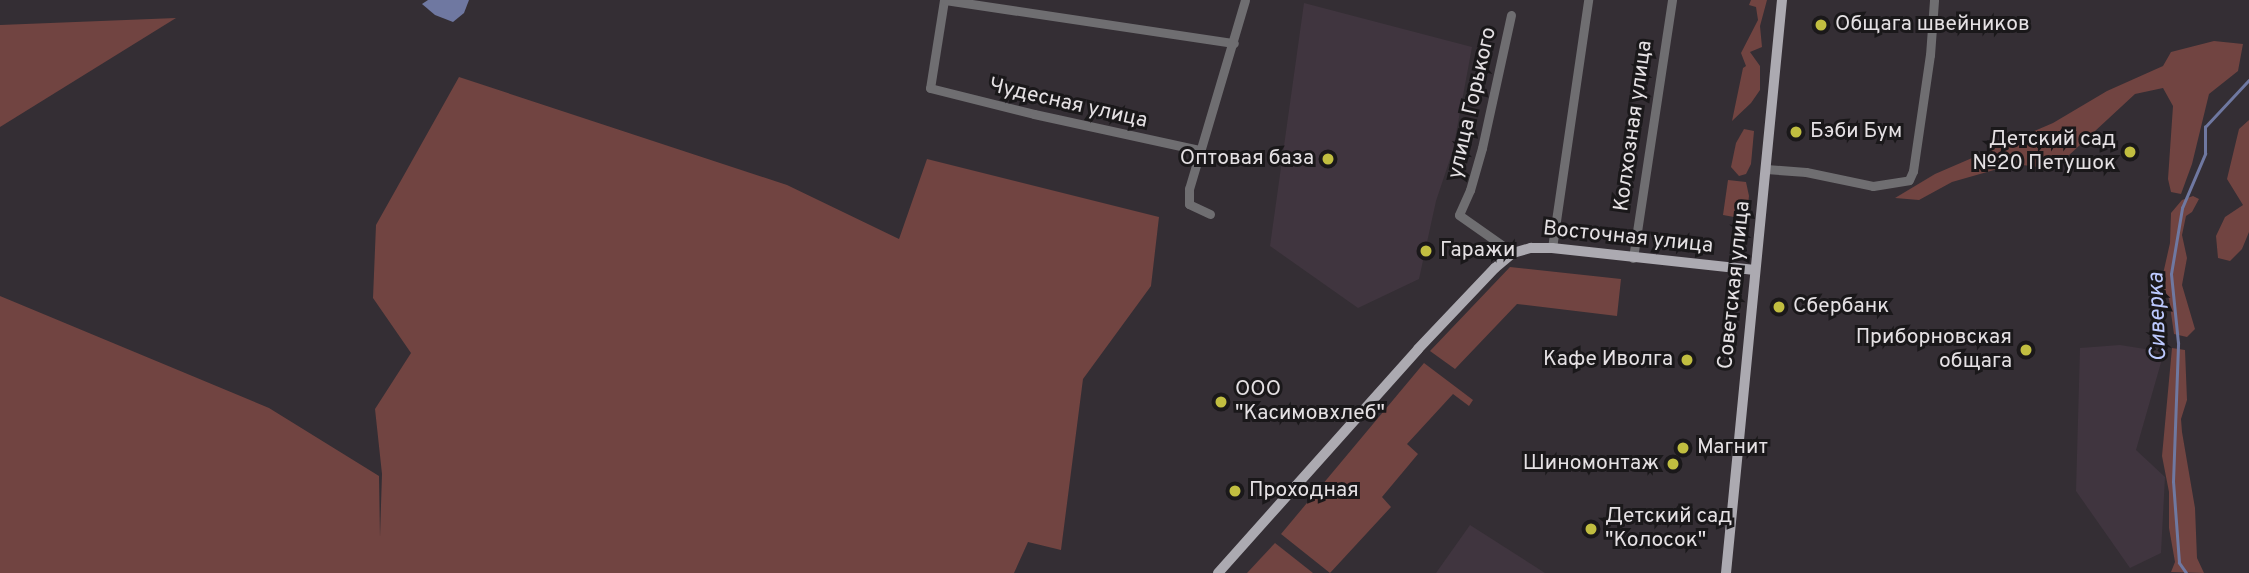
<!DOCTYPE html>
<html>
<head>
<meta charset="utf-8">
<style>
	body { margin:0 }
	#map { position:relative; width:2249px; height:573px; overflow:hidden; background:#342e34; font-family:Overpass,sans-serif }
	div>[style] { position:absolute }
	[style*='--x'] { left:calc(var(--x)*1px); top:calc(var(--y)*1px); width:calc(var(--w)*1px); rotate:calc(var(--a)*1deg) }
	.built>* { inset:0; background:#40353f }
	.green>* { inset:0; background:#714441 }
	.water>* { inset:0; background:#6f78a1 }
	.stream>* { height:2.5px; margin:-1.25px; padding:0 1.25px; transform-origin:1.25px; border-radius:1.25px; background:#6f78a1 }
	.minor>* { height:9px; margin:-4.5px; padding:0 4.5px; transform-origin:4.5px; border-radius:4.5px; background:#6f6e71 }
	.major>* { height:10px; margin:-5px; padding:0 5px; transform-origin:5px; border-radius:5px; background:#acaab1 }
	.dots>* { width:19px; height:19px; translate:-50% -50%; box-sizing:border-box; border:4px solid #1a181a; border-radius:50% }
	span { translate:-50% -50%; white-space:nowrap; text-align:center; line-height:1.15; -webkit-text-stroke:6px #1a181a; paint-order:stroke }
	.poi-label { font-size:21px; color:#e5e1e4 }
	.left { translate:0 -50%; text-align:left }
	.right { translate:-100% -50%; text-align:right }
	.street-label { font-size:21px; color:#e5e1e4 }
	.water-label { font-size:23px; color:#bcc9fe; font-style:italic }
</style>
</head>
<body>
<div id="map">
	<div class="built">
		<i style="clip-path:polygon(1304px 3px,1472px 47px,1453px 150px,1436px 201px,1419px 279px,1358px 308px,1270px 246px)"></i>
		<i style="clip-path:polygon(2120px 345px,2164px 352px,2136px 450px,2165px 477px,2161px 553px,2130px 568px,2076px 491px,2080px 348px)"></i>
		<i style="clip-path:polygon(1470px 525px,1545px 573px,1436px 573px)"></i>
	</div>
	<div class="green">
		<i style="clip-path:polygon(1751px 0,1767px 0,1760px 26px,1762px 47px,1750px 52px,1760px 66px,1760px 90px,1751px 103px,1732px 121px,1743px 68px,1746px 66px,1741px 53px,1758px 20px,1756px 7px,1749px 5px)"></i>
		<i style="clip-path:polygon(176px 18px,0 127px,0 25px)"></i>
		<i style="clip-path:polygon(2214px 41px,2243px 44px,2238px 71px,2209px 94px,2192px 164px,2181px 194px,2171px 192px,2168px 179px,2173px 106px,2163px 88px,2135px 94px,2054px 169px,2015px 164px,1952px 182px,1919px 200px,1895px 198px,1935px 174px,2053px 123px,2107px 91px,2163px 66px,2171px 52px)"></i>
		<i style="clip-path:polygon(459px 77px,787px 185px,899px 239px,927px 159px,1159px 217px,1151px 286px,1083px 379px,1061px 550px,1028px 542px,1014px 573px,0 573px,0 296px,269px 408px,379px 476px,380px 537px,382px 474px,375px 409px,411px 353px,373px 298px,376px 225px)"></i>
		<i style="clip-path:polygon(2249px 120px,2249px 232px,2242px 249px,2230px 261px,2218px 258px,2216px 236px,2225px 217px,2243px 205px,2227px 179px,2239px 129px)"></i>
		<i style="clip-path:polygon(1744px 129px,1754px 131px,1751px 164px,1746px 174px,1739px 176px,1731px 167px,1736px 143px)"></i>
		<i style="clip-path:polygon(1728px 180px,1746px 182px,1749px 196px,1748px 205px,1734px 217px,1723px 215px)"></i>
		<i style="clip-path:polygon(2193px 196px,2199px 199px,2192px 212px,2186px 216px,2182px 235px,2187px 258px,2182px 285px,2195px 329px,2187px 337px,2174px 334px,2169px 299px,2161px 283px,2170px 243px,2171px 213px,2182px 200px)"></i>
		<i style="clip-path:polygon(1510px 267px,1621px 279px,1617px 316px,1517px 304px,1455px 369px,1430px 351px)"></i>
		<i style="clip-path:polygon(2172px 348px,2185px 350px,2187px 400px,2181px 419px,2182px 432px,2195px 508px,2197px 558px,2204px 573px,2171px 572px,2175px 562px,2169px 528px,2169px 492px,2162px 456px)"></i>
		<i style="clip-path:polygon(1424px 363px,1473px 400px,1469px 406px,1453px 394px,1407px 444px,1418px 454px,1382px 497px,1391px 507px,1330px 573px,1281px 534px)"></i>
		<i style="clip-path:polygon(1275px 543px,1313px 573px,1247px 573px)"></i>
	</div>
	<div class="water">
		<i style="clip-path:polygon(428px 0,469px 0,464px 13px,453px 22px,435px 15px,422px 4px)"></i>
	</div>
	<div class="stream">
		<i style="--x:2186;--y:573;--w:12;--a:-125"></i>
		<i style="--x:2179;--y:563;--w:81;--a:-94.2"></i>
		<i style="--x:2173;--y:482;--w:139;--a:-87.9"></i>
		<i style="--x:2178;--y:343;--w:69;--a:-95.8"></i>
		<i style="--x:2171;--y:274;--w:67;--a:-80.5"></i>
		<i style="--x:2182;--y:208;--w:59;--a:-66.9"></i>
		<i style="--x:2205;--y:154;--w:27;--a:-90"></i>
		<i style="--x:2205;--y:127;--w:64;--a:-46.9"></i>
	</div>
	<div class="minor">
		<i style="--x:944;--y:0;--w:89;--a:99"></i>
		<i style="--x:930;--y:88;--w:107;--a:14"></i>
		<i style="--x:1034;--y:114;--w:169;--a:12.3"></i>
		<i style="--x:945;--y:0;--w:292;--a:8.5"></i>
		<i style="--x:1511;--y:15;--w:136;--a:102.3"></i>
		<i style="--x:1482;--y:148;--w:44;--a:105.9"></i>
		<i style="--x:1470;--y:190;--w:27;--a:114"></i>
		<i style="--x:1459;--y:215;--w:66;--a:35.1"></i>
		<i style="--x:1766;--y:169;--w:40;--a:4.3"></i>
		<i style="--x:1806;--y:172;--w:68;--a:11.8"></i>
		<i style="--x:1873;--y:186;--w:36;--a:-9"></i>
		<i style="--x:1909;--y:180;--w:10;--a:-66"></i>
		<i style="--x:1913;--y:171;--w:117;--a:-81.7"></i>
		<i style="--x:1930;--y:55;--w:55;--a:-85.8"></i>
		<i style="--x:1210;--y:214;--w:23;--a:-155"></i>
		<i style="--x:1189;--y:204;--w:15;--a:-90"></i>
		<i style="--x:1189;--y:189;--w:197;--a:-73.5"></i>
		<i style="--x:1552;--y:248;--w:251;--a:-81.7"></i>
		<i style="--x:1633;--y:258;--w:261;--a:-81.4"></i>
	</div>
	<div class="major">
		<i style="--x:1218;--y:573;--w:300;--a:-48.2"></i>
		<i style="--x:1418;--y:349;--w:112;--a:-46.5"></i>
		<i style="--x:1495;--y:268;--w:23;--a:-40"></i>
		<i style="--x:1513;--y:253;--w:19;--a:-16"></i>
		<i style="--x:1531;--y:248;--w:21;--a:0"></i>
		<i style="--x:1552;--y:248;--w:204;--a:6.2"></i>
		<i style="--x:1726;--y:573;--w:576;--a:-84.42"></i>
	</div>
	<div class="dots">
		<i style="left:1821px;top:25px;background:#c1be40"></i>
		<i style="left:1796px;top:132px;background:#c1be40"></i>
		<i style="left:2130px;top:152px;background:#c1be40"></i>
		<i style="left:1328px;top:159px;background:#c1be40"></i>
		<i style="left:1426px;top:251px;background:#c1be40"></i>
		<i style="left:1779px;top:307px;background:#c1be40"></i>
		<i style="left:2026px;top:350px;background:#c1be40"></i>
		<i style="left:1687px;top:360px;background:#c1be40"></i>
		<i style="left:1221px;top:402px;background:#c1be40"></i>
		<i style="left:1683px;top:448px;background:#c1be40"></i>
		<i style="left:1673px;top:464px;background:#c1be40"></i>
		<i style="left:1235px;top:491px;background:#c1be40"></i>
		<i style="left:1591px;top:529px;background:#c1be40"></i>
	</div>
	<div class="poi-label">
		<span class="left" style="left:1835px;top:25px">Общага швейников</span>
		<span class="left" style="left:1810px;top:132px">Бэби Бум</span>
		<span class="right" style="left:2116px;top:152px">Детский сад<br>№20 Петушок</span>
		<span class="right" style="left:1314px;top:159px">Оптовая база</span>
		<span class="left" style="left:1440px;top:251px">Гаражи</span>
		<span class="left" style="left:1793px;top:307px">Сбербанк</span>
		<span class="right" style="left:2012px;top:350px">Приборновская<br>общага</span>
		<span class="right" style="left:1673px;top:360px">Кафе Иволга</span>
		<span class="left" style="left:1235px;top:402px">ООО<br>"Касимовхлеб"</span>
		<span class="left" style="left:1697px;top:448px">Магнит</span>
		<span class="right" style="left:1659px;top:464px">Шиномонтаж</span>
		<span class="left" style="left:1249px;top:491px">Проходная</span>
		<span class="left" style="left:1605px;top:529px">Детский сад<br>"Колосок"</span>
	</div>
	<div class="street-label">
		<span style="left:1473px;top:103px;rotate:-77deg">улица Горького</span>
		<span style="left:1068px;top:104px;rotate:13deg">Чудесная улица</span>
		<span style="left:1634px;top:126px;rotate:-82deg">Колхозная улица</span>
		<span style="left:1628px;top:238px;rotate:6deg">Восточная улица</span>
		<span style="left:1735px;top:285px;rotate:-84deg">Советская улица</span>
	</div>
	<div class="water-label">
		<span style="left:2159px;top:317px;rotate:-92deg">Сиверка</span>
	</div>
</div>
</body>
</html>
